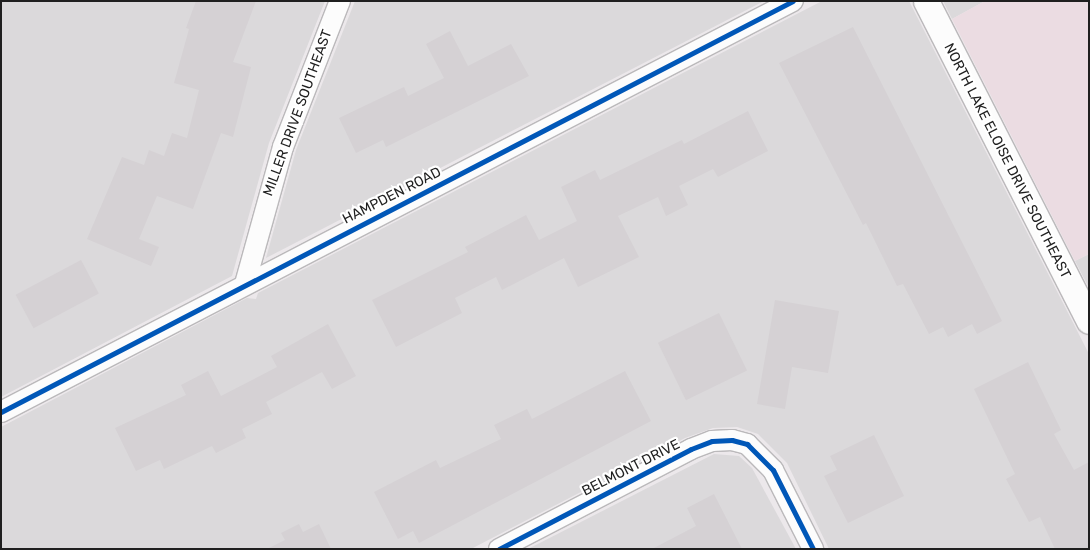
<!DOCTYPE html>
<html>
<head>
<meta charset="utf-8">
<style>
	body { margin:0 }
	#map { position:relative; width:1090px; height:550px; overflow:hidden; background:#ece8eb; font-family:Rubik,sans-serif }
	div>[style] { position:absolute }
	[style*='--x'] { left:calc(var(--x)*1px); top:calc(var(--y)*1px); width:calc(var(--w)*1px); rotate:calc(var(--a)*1deg) }
	.residential>* { inset:0; background:#dbd9db }
	.farmland>* { inset:0; background:#ebdce2 }
	.building>* { inset:0; background:#d5d1d4; transform-origin:0 0 }
	.roads { filter:drop-shadow(1px 0 #bbb9bb) drop-shadow(-1px 0 #bbb9bb) drop-shadow(0 1px #bbb9bb) drop-shadow(0 -1px #bbb9bb) }
	.minor>* { height:20px; margin:-10px; padding:0 10px; transform-origin:10px; border-radius:10px; background:#fcfcfc }
	.tertiary>* { height:25px; margin:-12.5px; padding:0 12.5px; transform-origin:12.5px; border-radius:12.5px; background:#fcfcfc }
	.cycleway>* { height:5px; margin:-2.5px; padding:0 2.5px; transform-origin:2.5px; border-radius:2.5px; background:#0057b8 }
	span { translate:-50% -50%; white-space:nowrap; text-align:center; line-height:1.15; -webkit-text-stroke:4.5px #fff; paint-order:stroke }
	.street-label { font-size:14px; color:#1f1f1f }
	.frame { position:absolute; inset:0; border:2px solid #1f1f1f; pointer-events:none }
</style>
</head>
<body>
<div id="map">
	<div class="residential">
		<i style="clip-path:polygon(1px 1px,325px 1px,269px 143px,232px 276px,1px 397px)"></i>
		<i style="clip-path:polygon(355px 1px,764px 1px,266px 258px,296px 150px)"></i>
		<i style="clip-path:polygon(822px 1px,909px 1px,1089px 354px,1089px 549px,829px 549px,787px 463px,758px 434px,737px 427px,713px 428px,685px 438px,471px 549px,1px 549px,1px 427px,247px 298px,256px 299px,258px 293px)"></i>
		<i style="clip-path:polygon(943px 1px,985px 1px,952px 19px)"></i>
		<i style="clip-path:polygon(1089px 254px,1089px 288px,1075px 261px)"></i>
		<i style="clip-path:polygon(714px 454px,739px 456px,752px 468px,796px 549px,528px 549px)"></i>
	</div>
	<div class="farmland">
		<i style="clip-path:polygon(985px 1px,1089px 1px,1089px 254px,1075px 261px,952px 19px)"></i>
	</div>
	<div class="building">
		<i style="clip-path:polygon(196px 1px,256px 1px,233px 62px,251px 67px,233px 137px,221px 133px,193px 209px,157px 196px,139px 239px,159px 247px,151px 266px,87px 239px,122px 157px,144px 165px,149px 150px,164px 156px,172px 133px,187px 138px,199px 90px,174px 83px,189px 29px,186px 28px)"></i>
		<i style="clip-path:polygon(853px 27px,1002px 321px,977px 334px,972px 324px,948px 337px,943px 327px,929px 334px,903px 284px,897px 286px,866px 223px,863px 225px,779px 63px)"></i>
		<i style="clip-path:polygon(450px 31px,468px 66px,511px 44px,529px 76px,386px 147px,383px 140px,356px 153px,339px 118px,404px 87px,408px 96px,444px 78px,426px 44px)"></i>
		<i style="clip-path:polygon(748px 111px,768px 151px,718px 177px,713px 169px,679px 186px,688px 205px,666px 216px,658px 197px,618px 216px,639px 257px,578px 287px,564px 258px,502px 290px,496px 277px,455px 298px,462px 313px,396px 347px,372px 300px,468px 252px,465px 247px,526px 215px,539px 240px,577px 221px,561px 187px,595px 170px,600px 180px,682px 140px,684px 144px)"></i>
		<i style="left:81px;top:260px;width:38px;height:74px;rotate:62deg"></i>
		<i style="clip-path:polygon(775px 300px,839px 311px,828px 373px,792px 367px,785px 409px,757px 404px)"></i>
		<i style="left:719px;top:313px;width:64px;height:68px;rotate:64deg"></i>
		<i style="clip-path:polygon(328px 324px,356px 376px,332px 389px,322px 372px,266px 402px,272px 414px,242px 429px,246px 438px,216px 453px,212px 446px,164px 469px,160px 460px,136px 471px,115px 428px,186px 395px,181px 385px,208px 371px,221px 396px,277px 367px,271px 356px)"></i>
		<i style="clip-path:polygon(1028px 362px,1061px 430px,1054px 434px,1074px 470px,1089px 462px,1089px 549px,1055px 549px,1040px 517px,1029px 522px,1006px 479px,1015px 474px,974px 389px)"></i>
		<i style="clip-path:polygon(625px 371px,651px 421px,419px 543px,413px 531px,398px 539px,374px 492px,436px 460px,440px 468px,501px 439px,494px 425px,527px 409px,532px 419px)"></i>
		<i style="clip-path:polygon(874px 435px,904px 496px,848px 523px,824px 476px,837px 470px,830px 456px)"></i>
		<i style="clip-path:polygon(714px 494px,742px 549px,652px 549px,696px 526px,687px 508px)"></i>
		<i style="clip-path:polygon(299px 524px,303px 532px,319px 524px,331px 549px,267px 549px,285px 540px,281px 533px)"></i>
	</div>
	<div class="roads">
		<div class="minor">
			<i style="--x:245;--y:284;--w:142;--a:-74.5"></i>
			<i style="--x:283;--y:147;--w:157;--a:-68.7"></i>
			<i style="--x:1;--y:412;--w:892;--a:-27.43"></i>
			<i style="--x:499;--y:549;--w:216;--a:-27.5"></i>
			<i style="--x:691;--y:449;--w:22;--a:-21"></i>
			<i style="--x:712;--y:441;--w:20;--a:-3"></i>
			<i style="--x:732;--y:440;--w:16;--a:15"></i>
			<i style="--x:747;--y:444;--w:37;--a:45"></i>
			<i style="--x:773;--y:470;--w:89;--a:63.1"></i>
		</div>
		<div class="tertiary">
			<i style="--x:926;--y:1;--w:359;--a:63"></i>
		</div>
	</div>
	<div class="cycleway">
		<i style="--x:1;--y:412;--w:892;--a:-27.43"></i>
		<i style="--x:499;--y:549;--w:216;--a:-27.5"></i>
		<i style="--x:691;--y:449;--w:22;--a:-21"></i>
		<i style="--x:712;--y:441;--w:20;--a:-3"></i>
		<i style="--x:732;--y:440;--w:16;--a:15"></i>
		<i style="--x:747;--y:444;--w:37;--a:45"></i>
		<i style="--x:773;--y:470;--w:89;--a:63.1"></i>
	</div>
	<div class="street-label">
		<span style="left:298px;top:113px;rotate:-70deg">MILLER DRIVE SOUTHEAST</span>
		<span style="left:1007px;top:161px;rotate:63deg">NORTH LAKE ELOISE DRIVE SOUTHEAST</span>
		<span style="left:392px;top:196px;rotate:-27deg">HAMPDEN ROAD</span>
		<span style="left:631px;top:468px;rotate:-27deg">BELMONT DRIVE</span>
	</div>
	<div class="frame"></div>
</div>
</body>
</html>
